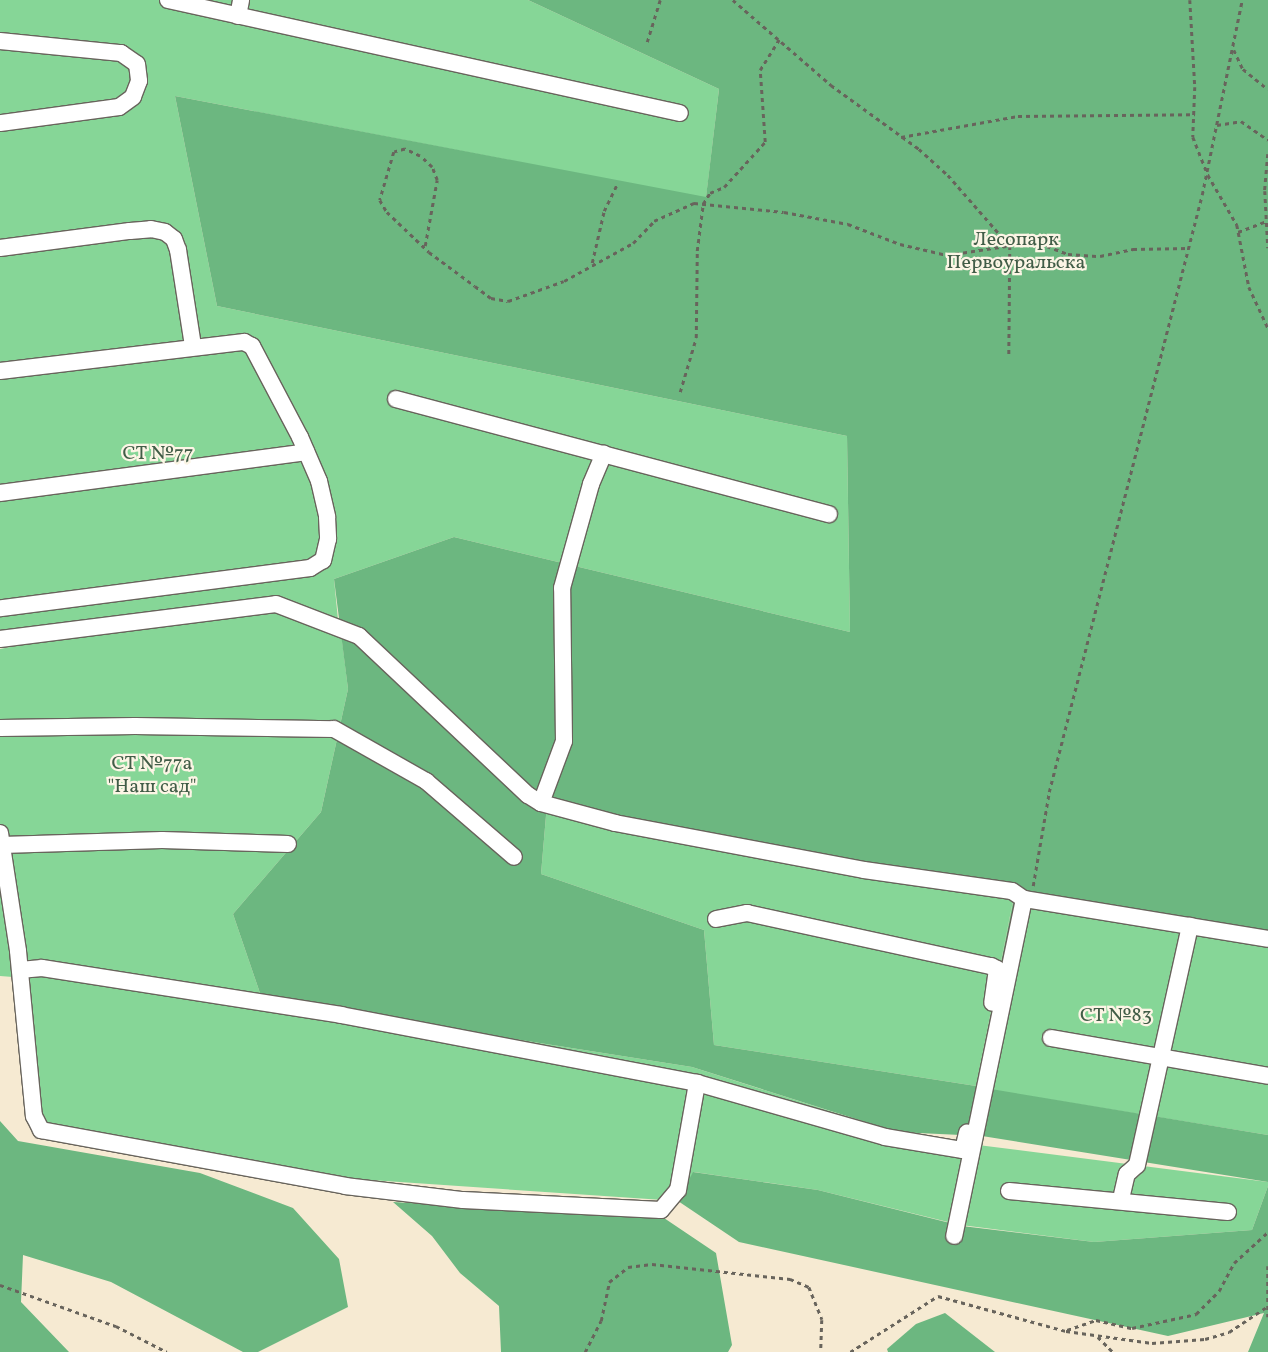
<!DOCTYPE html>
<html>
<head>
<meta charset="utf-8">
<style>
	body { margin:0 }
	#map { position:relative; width:1268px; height:1352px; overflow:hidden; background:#f6ead2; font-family:Vollkorn,serif }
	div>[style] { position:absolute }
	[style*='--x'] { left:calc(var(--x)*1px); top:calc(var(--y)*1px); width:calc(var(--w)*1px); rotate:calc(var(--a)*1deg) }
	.green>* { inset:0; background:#86d697 }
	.forest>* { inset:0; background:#6cb780 }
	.path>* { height:2.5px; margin-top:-1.25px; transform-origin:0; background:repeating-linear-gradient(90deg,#68645c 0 4px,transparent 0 8px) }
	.roads { filter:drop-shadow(1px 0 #68645c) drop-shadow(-1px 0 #68645c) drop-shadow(0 1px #68645c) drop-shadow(0 -1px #68645c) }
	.minor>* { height:16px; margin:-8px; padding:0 8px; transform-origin:8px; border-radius:8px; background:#fff }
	span { translate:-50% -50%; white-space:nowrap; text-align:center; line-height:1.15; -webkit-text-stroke:4.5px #fcf5e5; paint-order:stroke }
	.park-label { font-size:20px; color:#415d47 }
</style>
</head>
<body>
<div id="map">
	<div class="green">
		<i style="clip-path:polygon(0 0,528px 0,719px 89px,706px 198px,175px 96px,217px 306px,847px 436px,850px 632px,454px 537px,334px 579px,338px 620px,276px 601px,0 641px)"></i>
		<i style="clip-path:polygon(275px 609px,341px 632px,348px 689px,321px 812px,233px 914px,262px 999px,692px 1067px,896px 1132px,966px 1141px,948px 1222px,818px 1190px,694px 1172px,678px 1201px,282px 1174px,31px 1124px,13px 977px,0 976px,0 649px,115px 626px)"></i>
		<i style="clip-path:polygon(547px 804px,1014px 896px,976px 1086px,714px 1045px,704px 930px,541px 874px)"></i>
		<i style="clip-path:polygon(1031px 906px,1268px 947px,1268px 1135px,991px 1090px)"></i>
		<i style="clip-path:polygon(970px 1144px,1268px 1182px,1268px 1186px,1252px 1230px,1094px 1242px,953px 1224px)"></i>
	</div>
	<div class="forest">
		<i style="clip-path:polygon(evenodd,528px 0,1268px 0,1268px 947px,1031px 906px,991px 1089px,1268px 1135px,1268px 1182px,982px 1136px,897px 1132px,692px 1067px,262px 999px,233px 914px,321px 812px,348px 689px,334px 579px,454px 537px,850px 632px,847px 436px,217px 306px,175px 96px,706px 197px,719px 89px,528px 0,547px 804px,1014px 897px,976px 1086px,714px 1045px,704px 930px,541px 874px,547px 804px)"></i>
		<i style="clip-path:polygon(0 1121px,18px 1141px,200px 1173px,293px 1208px,339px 1259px,348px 1307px,258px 1352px,243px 1352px,111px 1282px,23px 1255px,21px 1302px,69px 1352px,0 1352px)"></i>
		<i style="clip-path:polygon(693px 1172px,818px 1190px,962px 1226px,1094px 1242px,1252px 1230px,1268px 1186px,1268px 1352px,1248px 1352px,1264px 1313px,1168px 1336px,739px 1242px,678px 1201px)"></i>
		<i style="clip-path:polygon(393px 1202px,664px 1218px,716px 1253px,732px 1345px,728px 1352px,501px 1352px,499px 1306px,460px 1273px,432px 1236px)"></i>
		<i style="clip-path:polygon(945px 1313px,995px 1352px,888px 1352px,887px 1349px,916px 1324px)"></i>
	</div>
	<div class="path">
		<i style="--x:733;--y:0;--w:130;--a:40.9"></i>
		<i style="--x:831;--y:85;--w:109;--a:36"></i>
		<i style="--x:919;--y:149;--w:39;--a:42"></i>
		<i style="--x:948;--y:175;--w:94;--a:48.9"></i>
		<i style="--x:1010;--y:246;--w:108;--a:90.5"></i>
		<i style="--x:1190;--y:0;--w:87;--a:86.7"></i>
		<i style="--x:1195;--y:87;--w:50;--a:92.3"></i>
		<i style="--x:1193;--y:137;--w:41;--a:68.5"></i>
		<i style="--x:1208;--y:175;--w:58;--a:59.9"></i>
		<i style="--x:1237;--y:225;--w:63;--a:79"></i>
		<i style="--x:1249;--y:287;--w:45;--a:65.1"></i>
		<i style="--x:647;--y:42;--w:44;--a:-72.8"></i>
		<i style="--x:1234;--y:50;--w:21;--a:65"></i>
		<i style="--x:1243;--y:69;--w:32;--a:39"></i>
		<i style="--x:1217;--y:125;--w:24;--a:-9"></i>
		<i style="--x:1241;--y:121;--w:33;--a:35"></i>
		<i style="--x:901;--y:137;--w:119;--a:-10.2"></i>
		<i style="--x:1018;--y:116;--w:177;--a:-0.6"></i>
		<i style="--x:1268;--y:154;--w:37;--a:95"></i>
		<i style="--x:1265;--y:191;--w:57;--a:87"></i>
		<i style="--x:1238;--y:232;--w:31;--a:-21"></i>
		<i style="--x:425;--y:246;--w:67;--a:-79.7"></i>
		<i style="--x:437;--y:180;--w:14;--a:-111"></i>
		<i style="--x:432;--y:167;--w:16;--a:-137"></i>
		<i style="--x:420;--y:156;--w:17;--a:-155"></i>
		<i style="--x:405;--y:149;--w:11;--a:165"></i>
		<i style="--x:394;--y:152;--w:50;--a:106.3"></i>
		<i style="--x:380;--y:200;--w:14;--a:60"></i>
		<i style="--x:387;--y:212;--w:58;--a:43.6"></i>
		<i style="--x:429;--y:252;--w:57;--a:36.5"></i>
		<i style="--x:475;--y:286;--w:20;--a:37"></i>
		<i style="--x:491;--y:298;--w:17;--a:10"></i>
		<i style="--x:508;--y:301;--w:59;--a:-19.7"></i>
		<i style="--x:564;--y:281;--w:79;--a:-28.8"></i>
		<i style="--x:633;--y:243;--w:30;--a:-46"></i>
		<i style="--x:654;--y:221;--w:44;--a:-24.2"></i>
		<i style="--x:694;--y:203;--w:90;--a:5.7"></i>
		<i style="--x:784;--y:212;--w:65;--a:10.6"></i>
		<i style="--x:848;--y:224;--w:56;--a:21"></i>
		<i style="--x:900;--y:244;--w:48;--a:13.2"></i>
		<i style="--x:947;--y:255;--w:60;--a:-8.7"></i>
		<i style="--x:1006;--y:246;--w:41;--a:0"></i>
		<i style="--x:1047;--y:246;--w:22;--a:21"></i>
		<i style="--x:1068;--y:254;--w:32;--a:4"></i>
		<i style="--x:1100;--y:256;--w:34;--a:-12"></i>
		<i style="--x:1133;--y:249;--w:56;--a:-1"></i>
		<i style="--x:592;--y:263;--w:53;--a:-77"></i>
		<i style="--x:604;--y:211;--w:28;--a:-64"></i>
		<i style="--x:680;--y:392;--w:56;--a:-73.5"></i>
		<i style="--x:696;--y:338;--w:87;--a:-89.3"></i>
		<i style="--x:697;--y:251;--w:47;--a:-82.7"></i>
		<i style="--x:703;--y:204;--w:13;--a:-58"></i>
		<i style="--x:710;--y:193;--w:15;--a:-23"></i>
		<i style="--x:724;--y:187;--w:61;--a:-47.7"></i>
		<i style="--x:765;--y:142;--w:72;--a:-94"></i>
		<i style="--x:760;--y:70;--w:36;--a:-58"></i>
		<i style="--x:1033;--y:886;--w:95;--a:-80.3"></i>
		<i style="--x:1049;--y:792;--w:616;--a:-75.63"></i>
		<i style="--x:1202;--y:195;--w:199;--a:-78.4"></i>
		<i style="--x:1268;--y:1266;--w:51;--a:90"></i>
		<i style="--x:0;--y:1285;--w:123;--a:19.5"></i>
		<i style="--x:116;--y:1326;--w:57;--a:27"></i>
		<i style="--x:1067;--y:1330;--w:31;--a:-19"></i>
		<i style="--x:1096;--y:1320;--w:37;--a:13"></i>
		<i style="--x:1132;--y:1328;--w:66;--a:-12.3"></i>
		<i style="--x:1196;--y:1314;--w:33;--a:-45"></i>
		<i style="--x:1219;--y:1291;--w:32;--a:-62"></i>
		<i style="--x:1234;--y:1263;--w:46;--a:-42.4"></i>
		<i style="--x:1098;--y:1337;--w:21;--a:45"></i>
		<i style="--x:585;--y:1352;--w:35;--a:-63"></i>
		<i style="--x:601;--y:1321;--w:40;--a:-78"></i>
		<i style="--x:609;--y:1282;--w:24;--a:-38"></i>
		<i style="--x:628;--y:1267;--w:24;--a:-7"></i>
		<i style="--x:652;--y:1264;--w:139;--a:6.2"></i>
		<i style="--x:790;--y:1279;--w:21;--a:23"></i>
		<i style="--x:809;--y:1287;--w:35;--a:68"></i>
		<i style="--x:822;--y:1320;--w:32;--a:92"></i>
		<i style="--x:850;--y:1352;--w:104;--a:-32.5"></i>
		<i style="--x:938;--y:1296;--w:133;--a:15.3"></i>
		<i style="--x:1066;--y:1331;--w:87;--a:7.9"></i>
		<i style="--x:1152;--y:1343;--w:53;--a:-4.3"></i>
		<i style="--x:1205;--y:1339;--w:25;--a:-16"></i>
		<i style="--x:1229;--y:1332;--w:47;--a:-33.7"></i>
	</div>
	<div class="roads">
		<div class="minor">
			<i style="--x:168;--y:0;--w:524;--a:12.45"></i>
			<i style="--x:238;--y:16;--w:16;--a:-79"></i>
			<i style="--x:0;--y:41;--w:122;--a:5.7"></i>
			<i style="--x:121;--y:53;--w:19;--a:35"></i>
			<i style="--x:137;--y:64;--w:17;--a:83"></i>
			<i style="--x:139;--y:81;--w:17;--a:111"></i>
			<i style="--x:133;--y:97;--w:17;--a:144"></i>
			<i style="--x:119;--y:107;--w:120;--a:172.3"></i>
			<i style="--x:0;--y:248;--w:131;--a:-7.5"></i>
			<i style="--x:130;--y:231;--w:21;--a:-5"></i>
			<i style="--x:151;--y:229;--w:14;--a:12"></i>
			<i style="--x:165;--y:232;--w:11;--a:38"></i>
			<i style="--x:174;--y:239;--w:12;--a:70"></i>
			<i style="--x:178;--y:250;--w:97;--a:81.1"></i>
			<i style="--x:0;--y:371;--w:246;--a:-6.8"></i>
			<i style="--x:244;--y:342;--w:9;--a:27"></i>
			<i style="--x:252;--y:346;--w:103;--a:62.2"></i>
			<i style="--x:300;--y:437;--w:48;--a:66.6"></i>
			<i style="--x:319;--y:481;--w:37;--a:77"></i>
			<i style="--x:327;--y:517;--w:22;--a:87"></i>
			<i style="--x:328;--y:539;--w:22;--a:103"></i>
			<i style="--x:323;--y:560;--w:15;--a:148"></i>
			<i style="--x:310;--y:568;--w:313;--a:172.6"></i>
			<i style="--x:396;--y:399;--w:448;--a:14.9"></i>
			<i style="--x:0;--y:493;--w:309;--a:-7.6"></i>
			<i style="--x:0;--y:639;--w:278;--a:-7.2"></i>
			<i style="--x:276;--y:604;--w:89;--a:21.1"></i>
			<i style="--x:359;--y:636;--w:232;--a:43.3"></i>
			<i style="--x:528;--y:795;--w:15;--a:32"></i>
			<i style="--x:541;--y:803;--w:77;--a:15.1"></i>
			<i style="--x:615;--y:823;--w:253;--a:10.7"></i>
			<i style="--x:864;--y:870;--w:149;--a:8.1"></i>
			<i style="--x:1012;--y:891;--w:14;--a:34"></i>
			<i style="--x:1024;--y:899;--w:344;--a:101.7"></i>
			<i style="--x:0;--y:728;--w:135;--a:-0.8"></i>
			<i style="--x:135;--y:726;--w:199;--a:0.9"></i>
			<i style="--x:334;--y:729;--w:106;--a:29.5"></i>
			<i style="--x:426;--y:781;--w:116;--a:40.8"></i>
			<i style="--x:541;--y:803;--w:66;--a:-69.6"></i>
			<i style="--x:564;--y:741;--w:153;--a:-90.7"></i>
			<i style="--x:562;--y:588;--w:108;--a:-74.4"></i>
			<i style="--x:591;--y:484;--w:33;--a:-67"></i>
			<i style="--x:0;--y:833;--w:119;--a:81.3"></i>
			<i style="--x:18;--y:951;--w:166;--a:84.5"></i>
			<i style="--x:34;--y:1116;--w:16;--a:63"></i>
			<i style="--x:41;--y:1130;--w:309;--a:10.4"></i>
			<i style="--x:345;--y:1186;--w:119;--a:6.8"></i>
			<i style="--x:463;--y:1200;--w:198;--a:2.9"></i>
			<i style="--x:661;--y:1210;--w:26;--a:-50"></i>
			<i style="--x:678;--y:1190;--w:109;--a:-79.9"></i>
			<i style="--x:2;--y:845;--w:160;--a:-1.8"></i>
			<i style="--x:162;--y:840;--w:126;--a:1.8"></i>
			<i style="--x:1024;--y:899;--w:247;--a:9.3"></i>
			<i style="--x:716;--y:919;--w:32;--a:-11"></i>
			<i style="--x:747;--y:913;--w:250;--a:12.3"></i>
			<i style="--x:991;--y:966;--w:7;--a:27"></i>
			<i style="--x:997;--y:969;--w:34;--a:98"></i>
			<i style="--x:20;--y:970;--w:22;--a:-5"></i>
			<i style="--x:42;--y:968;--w:303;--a:8.9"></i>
			<i style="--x:341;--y:1015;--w:362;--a:10.8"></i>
			<i style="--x:697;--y:1083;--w:196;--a:16"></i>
			<i style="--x:885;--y:1137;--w:79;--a:9.5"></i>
			<i style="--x:963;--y:1150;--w:18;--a:-77"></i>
			<i style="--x:1051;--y:1038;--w:220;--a:9.9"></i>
			<i style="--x:1009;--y:1191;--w:220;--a:5.5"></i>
			<i style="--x:1121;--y:1199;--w:26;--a:-77"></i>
			<i style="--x:1127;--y:1174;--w:13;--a:-42"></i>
			<i style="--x:1137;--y:1165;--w:245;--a:-77.5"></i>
		</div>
	</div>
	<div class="park-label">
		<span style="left:1016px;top:252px">Лесопарк<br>Первоуральска</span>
		<span style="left:158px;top:454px">СТ №77</span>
		<span style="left:152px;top:776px">СТ №77а<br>"Наш сад"</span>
		<span style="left:1116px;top:1016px">СТ №83</span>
	</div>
</div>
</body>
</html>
